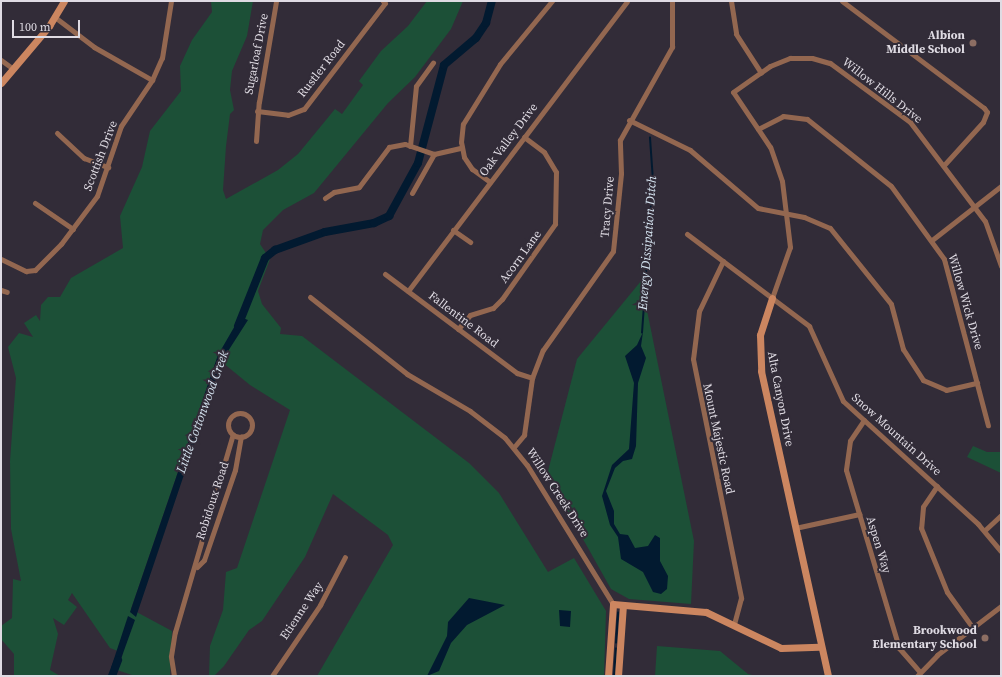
<!DOCTYPE html>
<html>
<head>
<meta charset="utf-8">
<style>
	body { margin:0 }
	#map { position:relative; width:1002px; height:677px; overflow:hidden; background:#322c38; font-family:"Source Serif 4",serif }
	div>[style] { position:absolute }
	[style*='--x'] { left:calc(var(--x)*1px); top:calc(var(--y)*1px); width:calc(var(--w)*1px); rotate:calc(var(--a)*1deg) }
	.green>* { inset:0; background:#1c5037 }
	.water>* { inset:0; background:#021a30 }
	.stream>* { height:1.5px; margin:-0.75px; padding:0 0.75px; transform-origin:0.75px; border-radius:0.75px; background:#021a30 }
	.river>* { height:8px; margin:-4px; padding:0 4px; transform-origin:4px; border-radius:4px; background:#021a30 }
	.street>* { height:5px; margin:-2.5px; padding:0 2.5px; transform-origin:2.5px; border-radius:2.5px; background:#936750 }
	.street>.ring { margin:-2.5px; padding:0; box-sizing:content-box; background:none; border:5px solid #936750; border-radius:50% }
	.secondary>* { height:7px; margin:-3.5px; padding:0 3.5px; transform-origin:3.5px; border-radius:3.5px; background:#cc8660 }
	.dots>* { width:11px; height:11px; translate:-50% -50%; box-sizing:border-box; border:2px solid #322c38; border-radius:50% }
	span { translate:-50% -50%; white-space:nowrap; text-align:center; line-height:1.15; -webkit-text-stroke:4px #322c38; paint-order:stroke }
	.poi-label { font-size:12px; color:#dfdbe3; font-weight:700 }
	.right { translate:-100% -50%; text-align:right }
	.street-label { font-size:12px; color:#dfdbe3 }
	.water-label { font-size:13px; color:#d5e3f0; font-style:italic }
	.frame { position:absolute; inset:0; border:2px solid #dfdbe3; pointer-events:none }
	.scale { position:absolute; left:12px; top:20px; width:68px; height:18px; box-sizing:border-box; border:2px solid #dfdbe3; border-top:0; padding-left:5px; font-size:12px; line-height:14px; white-space:nowrap; color:#dfdbe3; -webkit-text-stroke:3px #322c38; paint-order:stroke }
</style>
</head>
<body>
<div id="map">
	<div class="green">
		<i style="clip-path:polygon(211px 1px,253px 1px,247px 36px,232px 71px,230px 90px,234px 110px,230px 114px,226px 146px,223px 190px,226px 199px,278px 170px,298px 154px,335px 109px,342px 114px,363px 85px,359px 81px,381px 51px,408px 26px,427px 1px,463px 1px,451px 29px,415px 77px,388px 103px,314px 193px,283px 210px,263px 230px,260px 244px,270px 259px,258px 291px,262px 304px,281px 328px,280px 334px,302px 336px,469px 463px,499px 493px,548px 572px,574px 558px,606px 611px,604px 676px,317px 676px,393px 545px,388px 535px,333px 494px,305px 557px,262px 621px,249px 630px,224px 666px,214px 676px,209px 676px,210px 646px,223px 610px,226px 572px,237px 568px,290px 410px,250px 385px,217px 358px,131px 609px,172px 631px,170px 676px,135px 676px,117px 670px,123px 653px,110px 648px,72px 593px,68px 600px,77px 607px,64px 625px,53px 618px,58px 634px,50px 670px,60px 676px,14px 676px,14px 654px,1px 639px,1px 626px,12px 618px,13px 579px,21px 581px,11px 529px,10px 461px,16px 378px,8px 347px,19px 333px,33px 337px,24px 323px,36px 315px,40px 321px,41px 305px,48px 297px,60px 297px,71px 278px,123px 248px,120px 216px,142px 167px,150px 131px,181px 91px,180px 66px,192px 40px,212px 12px)"></i>
		<i style="clip-path:polygon(641px 281px,694px 541px,691px 604px,629px 599px,611px 589px,547px 475px,577px 359px)"></i>
		<i style="clip-path:polygon(973px 446px,987px 452px,1001px 452px,1001px 473px,967px 457px)"></i>
		<i style="clip-path:polygon(657px 646px,720px 651px,748px 674px,757px 676px,655px 676px)"></i>
	</div>
	<div class="water">
		<i style="clip-path:polygon(240px 317px,248px 320px,223px 359px,136px 617px,130px 612px,218px 355px)"></i>
		<i style="clip-path:polygon(643px 332px,641px 346px,646px 358px,638px 383px,636px 446px,632px 459px,623px 461px,615px 468px,606px 491px,614px 511px,614px 524px,620px 534px,628px 535px,635px 548px,648px 546px,655px 535px,660px 538px,660px 561px,668px 576px,667px 589px,661px 594px,653px 592px,643px 572px,621px 559px,618px 537px,610px 525px,602px 496px,612px 465px,629px 449px,634px 383px,625px 356px,637px 345px)"></i>
		<i style="clip-path:polygon(469px 598px,505px 605px,467px 625px,451px 643px,439px 671px,427px 676px,447px 636px,448px 622px)"></i>
		<i style="clip-path:polygon(559px 610px,571px 611px,570px 627px,560px 626px)"></i>
		<i style="clip-path:polygon(128px 616px,135px 620px,117px 670px,111px 668px)"></i>
	</div>
	<div class="stream">
		<i style="--x:642;--y:333;--w:152;--a:-85.9"></i>
		<i style="--x:653;--y:181;--w:43;--a:-94"></i>
		<i style="--x:616;--y:643;--w:30;--a:-86"></i>
		<i style="--x:614;--y:676;--w:27;--a:-86"></i>
	</div>
	<div class="river">
		<i style="--x:238;--y:326;--w:73;--a:-68.3"></i>
		<i style="--x:265;--y:258;--w:13;--a:-39"></i>
		<i style="--x:275;--y:250;--w:53;--a:-19.8"></i>
		<i style="--x:325;--y:232;--w:50;--a:-10.4"></i>
		<i style="--x:374;--y:223;--w:17;--a:-25"></i>
		<i style="--x:389;--y:216;--w:60;--a:-61.3"></i>
		<i style="--x:418;--y:163;--w:101;--a:-75.1"></i>
		<i style="--x:444;--y:65;--w:42;--a:-40.2"></i>
		<i style="--x:476;--y:38;--w:18;--a:-56"></i>
		<i style="--x:486;--y:23;--w:23;--a:-75"></i>
		<i style="--x:112;--y:676;--w:17;--a:-69"></i>
	</div>
	<div class="street">
		<i style="--x:731;--y:1;--w:33;--a:81"></i>
		<i style="--x:736;--y:34;--w:46;--a:57.3"></i>
		<i style="--x:842;--y:1;--w:178;--a:37"></i>
		<i style="--x:984;--y:108;--w:5;--a:53"></i>
		<i style="--x:987;--y:112;--w:11;--a:112"></i>
		<i style="--x:983;--y:122;--w:58;--a:132.2"></i>
		<i style="--x:56;--y:18;--w:48;--a:37.3"></i>
		<i style="--x:94;--y:47;--w:67;--a:29.6"></i>
		<i style="--x:1;--y:60;--w:14;--a:36"></i>
		<i style="--x:257;--y:111;--w:31;--a:7"></i>
		<i style="--x:288;--y:115;--w:17;--a:-21"></i>
		<i style="--x:304;--y:109;--w:133;--a:-52.6"></i>
		<i style="--x:385;--y:3;--w:3;--a:-135"></i>
		<i style="--x:629;--y:120;--w:68;--a:26.2"></i>
		<i style="--x:690;--y:150;--w:89;--a:40.5"></i>
		<i style="--x:758;--y:208;--w:47;--a:11.1"></i>
		<i style="--x:804;--y:217;--w:28;--a:23"></i>
		<i style="--x:830;--y:228;--w:97;--a:51.2"></i>
		<i style="--x:891;--y:304;--w:47;--a:75.1"></i>
		<i style="--x:903;--y:349;--w:37;--a:57"></i>
		<i style="--x:923;--y:380;--w:25;--a:23"></i>
		<i style="--x:946;--y:390;--w:32;--a:-13"></i>
		<i style="--x:758;--y:129;--w:28;--a:-27"></i>
		<i style="--x:783;--y:116;--w:24;--a:7"></i>
		<i style="--x:807;--y:119;--w:107;--a:38.6"></i>
		<i style="--x:891;--y:186;--w:90;--a:54"></i>
		<i style="--x:944;--y:259;--w:172;--a:75.2"></i>
		<i style="--x:57;--y:133;--w:37;--a:43"></i>
		<i style="--x:84;--y:158;--w:26;--a:21"></i>
		<i style="--x:256;--y:141;--w:39;--a:-86"></i>
		<i style="--x:259;--y:102;--w:102;--a:-80.4"></i>
		<i style="--x:410;--y:146;--w:60;--a:-84.3"></i>
		<i style="--x:416;--y:86;--w:29;--a:-54"></i>
		<i style="--x:490;--y:182;--w:22;--a:-144"></i>
		<i style="--x:472;--y:169;--w:14;--a:-124"></i>
		<i style="--x:464;--y:157;--w:15;--a:-101"></i>
		<i style="--x:461;--y:142;--w:18;--a:-84"></i>
		<i style="--x:463;--y:124;--w:70;--a:-58.3"></i>
		<i style="--x:500;--y:64;--w:82;--a:-50.5"></i>
		<i style="--x:412;--y:193;--w:45;--a:-60.6"></i>
		<i style="--x:325;--y:198;--w:11;--a:-34"></i>
		<i style="--x:334;--y:192;--w:25;--a:-11"></i>
		<i style="--x:359;--y:187;--w:50;--a:-53.1"></i>
		<i style="--x:389;--y:147;--w:16;--a:-11"></i>
		<i style="--x:405;--y:144;--w:31;--a:19"></i>
		<i style="--x:434;--y:154;--w:28;--a:-13"></i>
		<i style="--x:35;--y:203;--w:46;--a:34.4"></i>
		<i style="--x:453;--y:230;--w:21;--a:35"></i>
		<i style="--x:687;--y:234;--w:153;--a:37"></i>
		<i style="--x:809;--y:326;--w:82;--a:65.6"></i>
		<i style="--x:843;--y:401;--w:183;--a:42.3"></i>
		<i style="--x:978;--y:524;--w:35;--a:50"></i>
		<i style="--x:932;--y:240;--w:88;--a:-38"></i>
		<i style="--x:1;--y:259;--w:28;--a:26"></i>
		<i style="--x:26;--y:271;--w:9;--a:-6"></i>
		<i style="--x:35;--y:270;--w:37;--a:-45"></i>
		<i style="--x:61;--y:244;--w:60;--a:-53.1"></i>
		<i style="--x:97;--y:196;--w:74;--a:-71.1"></i>
		<i style="--x:121;--y:126;--w:55;--a:-56"></i>
		<i style="--x:152;--y:80;--w:24;--a:-66"></i>
		<i style="--x:162;--y:58;--w:58;--a:-81"></i>
		<i style="--x:723;--y:261;--w:55;--a:115.6"></i>
		<i style="--x:699;--y:311;--w:48;--a:97.1"></i>
		<i style="--x:693;--y:359;--w:244;--a:78.6"></i>
		<i style="--x:741;--y:598;--w:27;--a:105"></i>
		<i style="--x:385;--y:274;--w:165;--a:36.9"></i>
		<i style="--x:517;--y:373;--w:16;--a:18"></i>
		<i style="--x:1;--y:290;--w:6;--a:18"></i>
		<i style="--x:408;--y:291;--w:363;--a:-52.9"></i>
		<i style="--x:310;--y:297;--w:124;--a:38.4"></i>
		<i style="--x:407;--y:374;--w:73;--a:30.4"></i>
		<i style="--x:470;--y:411;--w:44;--a:37.6"></i>
		<i style="--x:505;--y:438;--w:35;--a:51"></i>
		<i style="--x:527;--y:465;--w:163;--a:58.3"></i>
		<i style="--x:772;--y:298;--w:54;--a:-70.6"></i>
		<i style="--x:790;--y:247;--w:66;--a:-96.9"></i>
		<i style="--x:782;--y:181;--w:36;--a:-109"></i>
		<i style="--x:770;--y:147;--w:66;--a:-123.9"></i>
		<i style="--x:733;--y:92;--w:45;--a:-35.1"></i>
		<i style="--x:770;--y:66;--w:22;--a:-22"></i>
		<i style="--x:790;--y:58;--w:22;--a:0"></i>
		<i style="--x:812;--y:58;--w:19;--a:16"></i>
		<i style="--x:830;--y:63;--w:99;--a:36.4"></i>
		<i style="--x:910;--y:122;--w:124;--a:52.9"></i>
		<i style="--x:985;--y:221;--w:48;--a:70.4"></i>
		<i style="--x:458;--y:329;--w:18;--a:-49"></i>
		<i style="--x:470;--y:315;--w:24;--a:-17"></i>
		<i style="--x:493;--y:308;--w:13;--a:-45"></i>
		<i style="--x:502;--y:299;--w:92;--a:-54.8"></i>
		<i style="--x:555;--y:224;--w:52;--a:-88.9"></i>
		<i style="--x:556;--y:172;--w:23;--a:-121"></i>
		<i style="--x:544;--y:152;--w:25;--a:-143"></i>
		<i class="ring" style="left:228px;top:413px;width:19px;height:19px"></i>
		<i style="--x:864;--y:420;--w:25;--a:124"></i>
		<i style="--x:850;--y:441;--w:29;--a:98"></i>
		<i style="--x:846;--y:470;--w:186;--a:73.4"></i>
		<i style="--x:899;--y:648;--w:32;--a:49"></i>
		<i style="--x:514;--y:447;--w:16;--a:-50"></i>
		<i style="--x:524;--y:435;--w:58;--a:-82"></i>
		<i style="--x:532;--y:378;--w:30;--a:-69"></i>
		<i style="--x:543;--y:350;--w:121;--a:-54.7"></i>
		<i style="--x:613;--y:251;--w:78;--a:-84.1"></i>
		<i style="--x:621;--y:173;--w:33;--a:-92"></i>
		<i style="--x:620;--y:140;--w:107;--a:-60.8"></i>
		<i style="--x:672;--y:47;--w:46;--a:-90"></i>
		<i style="--x:937;--y:486;--w:25;--a:124"></i>
		<i style="--x:923;--y:507;--w:21;--a:95"></i>
		<i style="--x:921;--y:528;--w:69;--a:67.9"></i>
		<i style="--x:947;--y:592;--w:44;--a:54.2"></i>
		<i style="--x:795;--y:528;--w:66;--a:-12.3"></i>
		<i style="--x:985;--y:530;--w:22;--a:-43"></i>
		<i style="--x:197;--y:567;--w:10;--a:-45"></i>
		<i style="--x:204;--y:560;--w:95;--a:-71"></i>
		<i style="--x:235;--y:470;--w:34;--a:-80"></i>
		<i style="--x:174;--y:676;--w:20;--a:-99"></i>
		<i style="--x:171;--y:656;--w:24;--a:-81"></i>
		<i style="--x:175;--y:632;--w:206;--a:-73.7"></i>
		<i style="--x:272;--y:676;--w:86;--a:-55.9"></i>
		<i style="--x:320;--y:605;--w:54;--a:-62.5"></i>
		<i style="--x:917;--y:676;--w:29;--a:-46"></i>
		<i style="--x:937;--y:655;--w:81;--a:-37.4"></i>
	</div>
	<div class="secondary">
		<i style="--x:1;--y:83;--w:75;--a:-49.9"></i>
		<i style="--x:49;--y:26;--w:29;--a:-59"></i>
		<i style="--x:772;--y:298;--w:39;--a:108"></i>
		<i style="--x:760;--y:335;--w:36;--a:88"></i>
		<i style="--x:761;--y:371;--w:312;--a:77.6"></i>
		<i style="--x:608;--y:676;--w:72;--a:-86"></i>
		<i style="--x:613;--y:604;--w:93;--a:4.9"></i>
		<i style="--x:706;--y:612;--w:83;--a:25.6"></i>
		<i style="--x:781;--y:648;--w:38;--a:-2"></i>
		<i style="--x:618;--y:676;--w:71;--a:-86"></i>
	</div>
	<div class="dots">
		<i style="left:973px;top:43px;background:#8d6e63"></i>
		<i style="left:985px;top:638px;background:#8d6e63"></i>
	</div>
	<div class="poi-label">
		<span class="right" style="left:965px;top:43px">Albion<br>Middle School</span>
		<span class="right" style="left:977px;top:638px">Brookwood<br>Elementary School</span>
	</div>
	<div class="street-label">
		<span style="left:257px;top:54px;rotate:-79deg">Sugarloaf Drive</span>
		<span style="left:322px;top:69px;rotate:-52deg">Rustler Road</span>
		<span style="left:882px;top:91px;rotate:38deg">Willow Hills Drive</span>
		<span style="left:509px;top:140px;rotate:-53deg">Oak Valley Drive</span>
		<span style="left:101px;top:156px;rotate:-69deg">Scottish Drive</span>
		<span style="left:608px;top:207px;rotate:-85deg">Tracy Drive</span>
		<span style="left:521px;top:257px;rotate:-54deg">Acorn Lane</span>
		<span style="left:965px;top:302px;rotate:74deg">Willow Wick Drive</span>
		<span style="left:463px;top:320px;rotate:37deg">Fallentine Road</span>
		<span style="left:780px;top:399px;rotate:79deg">Alta Canyon Drive</span>
		<span style="left:896px;top:435px;rotate:42deg">Snow Mountain Drive</span>
		<span style="left:718px;top:439px;rotate:78deg">Mount Majestic Road</span>
		<span style="left:557px;top:493px;rotate:57deg">Willow Creek Drive</span>
		<span style="left:213px;top:501px;rotate:-72deg">Robidoux Road</span>
		<span style="left:878px;top:545px;rotate:73deg">Aspen Way</span>
		<span style="left:302px;top:611px;rotate:-56deg">Etienne Way</span>
	</div>
	<div class="water-label">
		<span style="left:648px;top:243px;rotate:-86deg">Energy Dissipation Ditch</span>
		<span style="left:203px;top:412px;rotate:-70deg">Little Cottonwood Creek</span>
	</div>
	<div class="frame"></div>
	<div class="scale">100 m</div>
</div>
</body>
</html>
